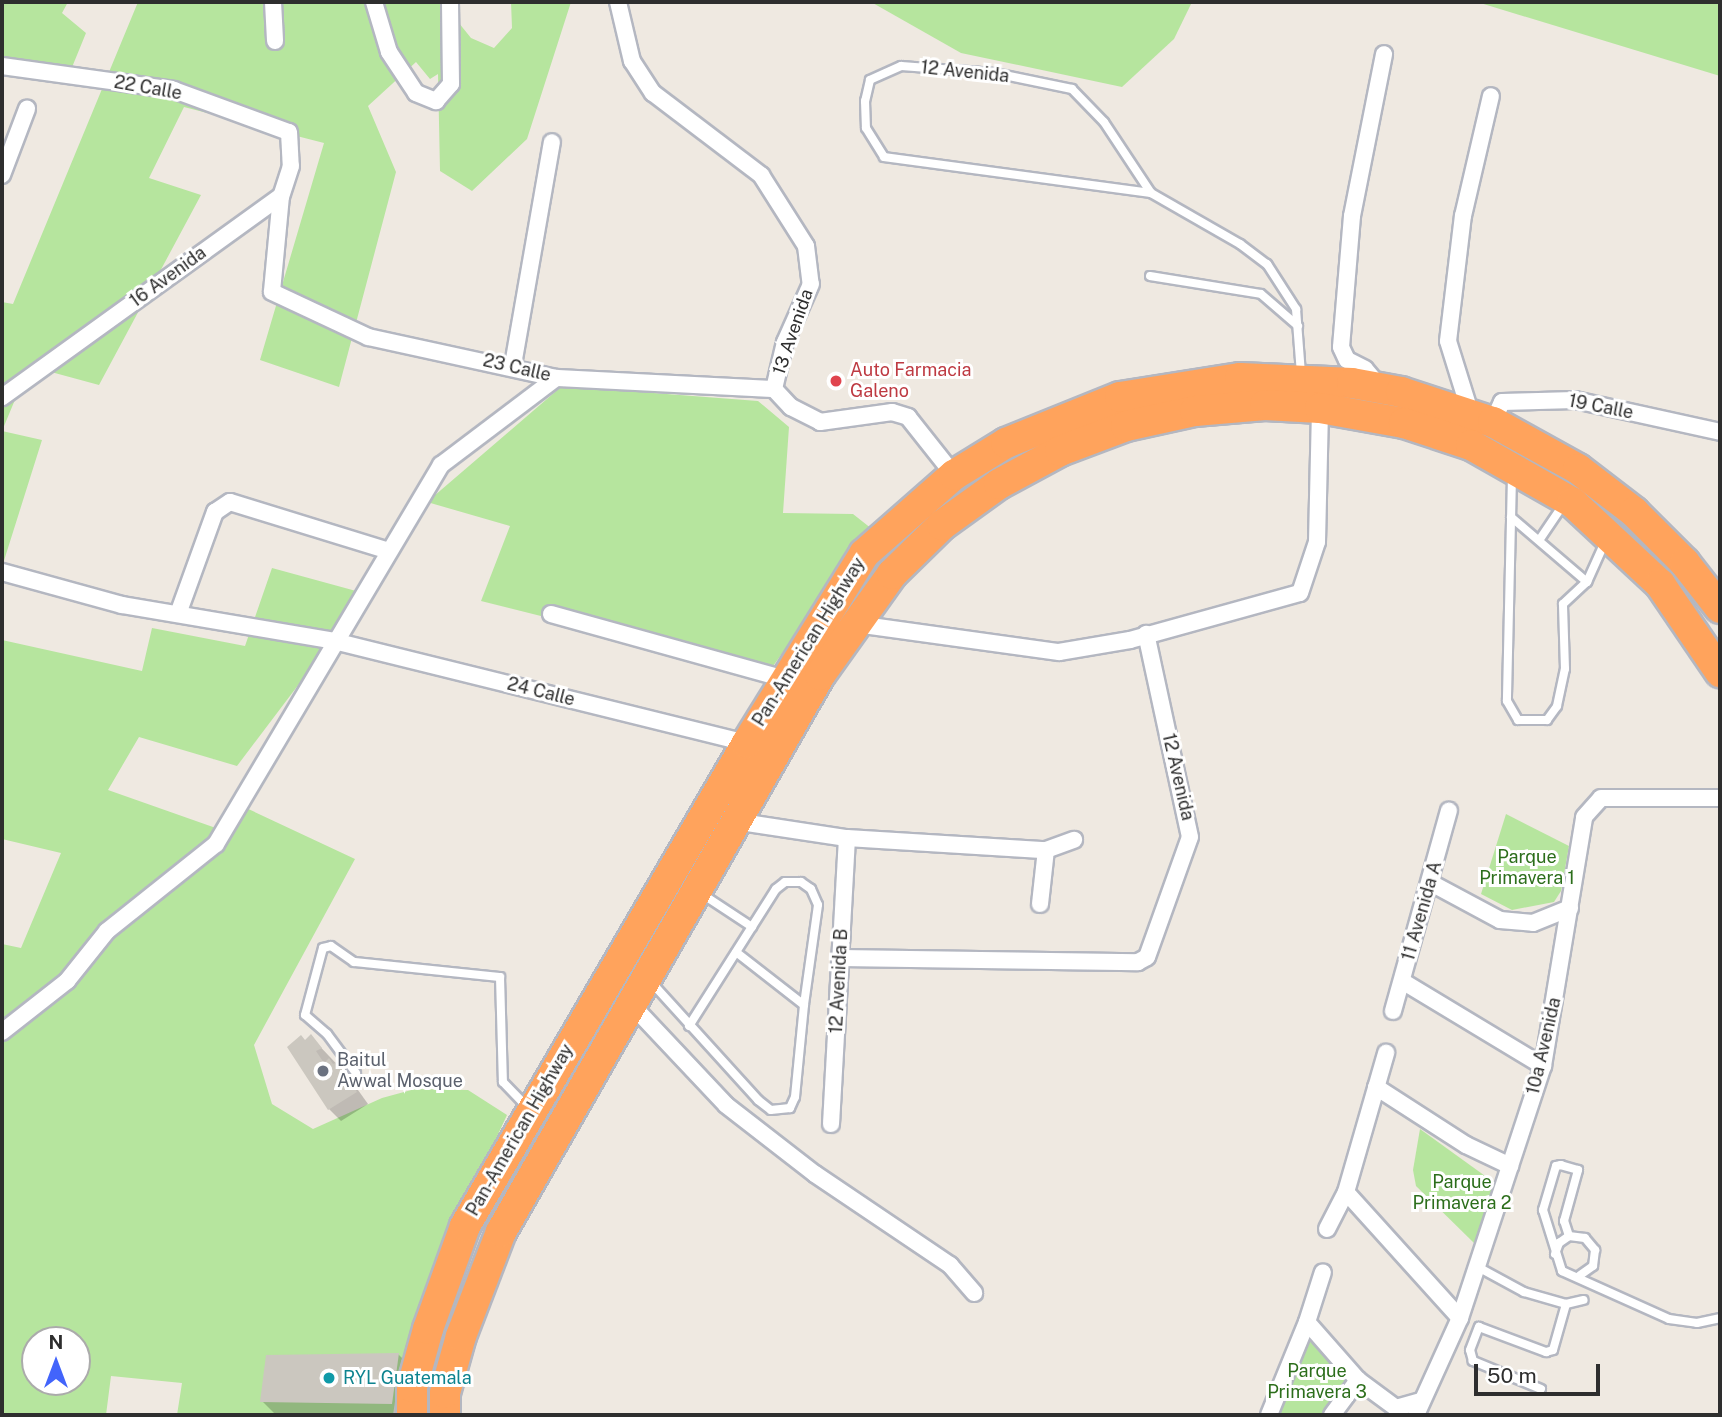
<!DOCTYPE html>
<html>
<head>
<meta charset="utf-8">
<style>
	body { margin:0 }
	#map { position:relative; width:1722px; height:1417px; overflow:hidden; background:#efe9e1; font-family:"Public Sans",sans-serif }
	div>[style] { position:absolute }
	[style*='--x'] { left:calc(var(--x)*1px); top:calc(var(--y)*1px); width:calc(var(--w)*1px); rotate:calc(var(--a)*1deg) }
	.green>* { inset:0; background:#b6e59e }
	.shadow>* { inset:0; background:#0003 }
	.building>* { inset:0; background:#cbc7bf }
	.roads { filter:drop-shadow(2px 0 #b4b7c1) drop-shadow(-2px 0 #b4b7c1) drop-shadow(0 2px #b4b7c1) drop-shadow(0 -2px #b4b7c1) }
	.lane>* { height:8px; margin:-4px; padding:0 4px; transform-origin:4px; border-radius:4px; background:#fff }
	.street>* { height:16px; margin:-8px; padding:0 8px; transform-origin:8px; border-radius:8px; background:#fff }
	.highway>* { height:30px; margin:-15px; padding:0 15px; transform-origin:15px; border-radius:15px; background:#ffa35c }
	.dots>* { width:19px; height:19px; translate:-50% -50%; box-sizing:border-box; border:4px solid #fff; border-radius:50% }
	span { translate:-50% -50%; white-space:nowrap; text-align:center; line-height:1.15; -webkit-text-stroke:6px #fff; paint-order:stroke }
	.street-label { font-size:18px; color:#2e2e2e }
	.health-label { font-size:18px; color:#be3a42 }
	.left { translate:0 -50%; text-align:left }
	.park-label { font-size:18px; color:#2c6e1b }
	.worship-label { font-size:18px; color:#5b616d }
	.culture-label { font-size:18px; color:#0d838f }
	.frame { position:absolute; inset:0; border:4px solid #2e2e2e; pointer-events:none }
	.north { position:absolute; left:21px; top:1326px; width:70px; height:70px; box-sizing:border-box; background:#fff; border:2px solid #ababab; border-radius:50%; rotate:0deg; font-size:19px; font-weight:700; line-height:28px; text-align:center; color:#2e2e2e }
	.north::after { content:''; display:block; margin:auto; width:24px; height:32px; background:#4264fb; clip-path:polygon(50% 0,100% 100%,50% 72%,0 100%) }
	.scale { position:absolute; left:1474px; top:1364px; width:126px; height:32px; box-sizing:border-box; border:4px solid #2e2e2e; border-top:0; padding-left:9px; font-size:21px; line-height:24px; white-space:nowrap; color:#2e2e2e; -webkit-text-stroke:5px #fff; paint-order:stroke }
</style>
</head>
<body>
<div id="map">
	<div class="green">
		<i style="clip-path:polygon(2px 2px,68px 2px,62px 13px,86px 33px,66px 82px,2px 60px)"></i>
		<i style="clip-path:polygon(138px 2px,442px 2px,471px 38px,494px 48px,512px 28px,511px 2px,571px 2px,527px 139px,472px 191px,440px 171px,438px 74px,430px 79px,416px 62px,368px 106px,396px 172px,339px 387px,260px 360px,324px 143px,184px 107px,149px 178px,201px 195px,99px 385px,29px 366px,2px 431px,42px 440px,2px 567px,2px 302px,13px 304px)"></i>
		<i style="clip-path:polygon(871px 2px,1192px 2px,1174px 39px,1122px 87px,961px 53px)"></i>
		<i style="clip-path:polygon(1477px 2px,1716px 2px,1720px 4px,1720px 76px)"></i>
		<i style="clip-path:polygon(562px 386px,758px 401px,789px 427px,783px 513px,853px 514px,872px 529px,768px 673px,481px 601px,510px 526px,427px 502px)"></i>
		<i style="clip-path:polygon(evenodd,272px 568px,367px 594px,237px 766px,139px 737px,108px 790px,230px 833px,244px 807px,355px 859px,254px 1045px,272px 1104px,313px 1129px,382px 1098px,415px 1089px,468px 1090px,507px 1115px,433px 1274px,400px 1368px,393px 1415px,177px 1415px,182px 1383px,111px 1376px,106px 1415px,2px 1415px,2px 944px,21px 948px,61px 853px,2px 839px,2px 640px,142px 671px,152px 628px,245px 646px,272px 568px,35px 1340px,77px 1340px,77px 1382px,35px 1382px,35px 1340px)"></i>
		<i style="clip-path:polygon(1506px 814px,1569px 846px,1561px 891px,1554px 902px,1512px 910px,1481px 894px)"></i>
		<i style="clip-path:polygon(1420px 1129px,1499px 1186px,1474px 1243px,1416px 1186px,1413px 1170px)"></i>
		<i style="clip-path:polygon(1308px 1331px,1353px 1381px,1328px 1415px,1273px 1415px)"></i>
	</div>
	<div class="shadow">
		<i style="clip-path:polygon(311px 1037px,348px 1076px,368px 1104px,341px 1121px,329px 1109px,305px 1042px)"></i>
		<i style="clip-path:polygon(398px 1354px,410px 1366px,403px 1415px,274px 1413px,262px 1401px)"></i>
	</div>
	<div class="building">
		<i style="clip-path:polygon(311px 1034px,322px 1048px,316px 1051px,324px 1063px,329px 1058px,333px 1064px,337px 1062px,357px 1092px,328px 1110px,287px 1047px,301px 1035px,305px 1040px)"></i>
		<i style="clip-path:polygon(399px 1353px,392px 1404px,260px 1402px,266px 1355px)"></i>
	</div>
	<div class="roads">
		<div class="lane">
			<i style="--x:1151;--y:193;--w:85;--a:-123.5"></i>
			<i style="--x:1104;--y:122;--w:46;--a:-134.1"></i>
			<i style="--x:1072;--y:89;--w:79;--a:-168.3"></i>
			<i style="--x:995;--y:73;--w:94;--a:-175.7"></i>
			<i style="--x:901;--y:66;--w:34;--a:156"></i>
			<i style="--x:870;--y:80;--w:22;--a:103"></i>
			<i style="--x:865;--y:101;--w:27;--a:88"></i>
			<i style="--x:866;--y:128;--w:34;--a:58"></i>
			<i style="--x:884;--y:157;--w:269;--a:7.7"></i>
			<i style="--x:1151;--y:193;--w:103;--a:29.8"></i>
			<i style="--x:1240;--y:244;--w:34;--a:37"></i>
			<i style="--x:1267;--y:264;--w:54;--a:57.2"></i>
			<i style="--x:1296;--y:309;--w:65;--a:85.6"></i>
			<i style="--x:1150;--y:276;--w:112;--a:9.2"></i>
			<i style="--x:1261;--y:294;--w:49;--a:40.9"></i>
			<i style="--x:1512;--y:476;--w:225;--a:91.3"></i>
			<i style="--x:1507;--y:701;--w:22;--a:60"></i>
			<i style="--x:1518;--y:720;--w:29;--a:0"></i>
			<i style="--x:1547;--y:720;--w:17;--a:-54"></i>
			<i style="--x:1557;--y:706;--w:38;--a:-78"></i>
			<i style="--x:1565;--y:669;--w:65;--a:-91.8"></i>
			<i style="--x:1563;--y:604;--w:33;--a:-43"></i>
			<i style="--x:1587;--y:582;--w:44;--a:-65.8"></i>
			<i style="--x:1511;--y:517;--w:100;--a:40.5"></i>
			<i style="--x:1540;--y:539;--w:41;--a:-55.9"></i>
			<i style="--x:702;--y:894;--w:60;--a:33.4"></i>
			<i style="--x:652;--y:983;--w:158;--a:47.8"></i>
			<i style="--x:758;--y:1100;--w:16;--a:38"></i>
			<i style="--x:771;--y:1110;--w:19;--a:-6"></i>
			<i style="--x:790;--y:1108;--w:12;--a:-66"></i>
			<i style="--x:795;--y:1097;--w:92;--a:-84.4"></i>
			<i style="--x:804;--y:1005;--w:86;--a:-142.1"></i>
			<i style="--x:689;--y:1026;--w:162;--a:-57.6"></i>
			<i style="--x:776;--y:889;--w:11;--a:-38"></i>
			<i style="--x:785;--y:882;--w:16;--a:0"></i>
			<i style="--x:801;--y:882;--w:12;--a:35"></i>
			<i style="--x:811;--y:889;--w:17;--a:66"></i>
			<i style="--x:818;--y:905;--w:101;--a:98"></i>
			<i style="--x:356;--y:1073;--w:49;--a:-126.6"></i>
			<i style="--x:327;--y:1034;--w:29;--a:-139"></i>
			<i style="--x:305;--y:1015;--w:69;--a:-75"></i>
			<i style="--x:323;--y:948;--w:8;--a:-14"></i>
			<i style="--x:331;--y:946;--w:28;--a:35"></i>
			<i style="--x:354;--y:962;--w:147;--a:5.9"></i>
			<i style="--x:500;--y:977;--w:105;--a:88.4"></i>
			<i style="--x:503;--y:1082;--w:36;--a:46"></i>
			<i style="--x:1569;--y:1236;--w:16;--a:-108"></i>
			<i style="--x:1564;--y:1221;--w:53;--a:-74.6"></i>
			<i style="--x:1578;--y:1170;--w:18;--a:-164"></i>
			<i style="--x:1561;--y:1165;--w:5;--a:169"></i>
			<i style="--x:1556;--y:1166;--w:46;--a:106.5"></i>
			<i style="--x:1543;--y:1210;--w:64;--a:72.7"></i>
			<i style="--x:1562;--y:1271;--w:117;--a:24.2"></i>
			<i style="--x:1669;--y:1319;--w:28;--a:8"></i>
			<i style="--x:1697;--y:1323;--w:24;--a:-12"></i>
			<i style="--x:1555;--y:1254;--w:12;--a:-70"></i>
			<i style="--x:1559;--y:1243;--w:12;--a:-35"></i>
			<i style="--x:1569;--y:1236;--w:16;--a:7"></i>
			<i style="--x:1585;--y:1238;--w:16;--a:50"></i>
			<i style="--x:1595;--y:1250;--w:16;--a:97"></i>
			<i style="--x:1593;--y:1266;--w:16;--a:145"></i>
			<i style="--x:1476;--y:1266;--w:55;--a:28.4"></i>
			<i style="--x:1524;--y:1292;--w:44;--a:15.9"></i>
			<i style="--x:1566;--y:1304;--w:18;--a:-13"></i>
			<i style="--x:1541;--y:1389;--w:74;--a:-157.6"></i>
			<i style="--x:1473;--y:1361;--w:11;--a:-105"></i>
			<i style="--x:1470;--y:1350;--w:25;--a:-69"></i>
			<i style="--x:1479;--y:1327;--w:72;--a:20.5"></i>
			<i style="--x:1546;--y:1352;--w:7;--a:-16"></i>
			<i style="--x:1553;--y:1350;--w:48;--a:-74.2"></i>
		</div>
		<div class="street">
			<i style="--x:273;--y:2;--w:39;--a:87"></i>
			<i style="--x:374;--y:2;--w:52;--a:73.3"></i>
			<i style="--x:389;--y:52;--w:49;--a:56.6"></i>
			<i style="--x:416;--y:93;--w:22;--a:22"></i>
			<i style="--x:436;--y:101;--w:23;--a:-49"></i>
			<i style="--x:451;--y:84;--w:82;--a:-90.7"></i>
			<i style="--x:618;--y:2;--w:61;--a:76.7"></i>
			<i style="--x:632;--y:61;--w:38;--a:57"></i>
			<i style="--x:653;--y:93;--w:136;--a:37.2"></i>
			<i style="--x:761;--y:175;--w:84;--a:57.6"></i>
			<i style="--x:806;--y:246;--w:38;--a:83"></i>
			<i style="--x:811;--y:284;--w:64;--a:114.1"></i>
			<i style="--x:785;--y:342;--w:48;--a:103.2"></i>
			<i style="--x:774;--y:389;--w:25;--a:47"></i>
			<i style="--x:791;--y:407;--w:33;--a:27"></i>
			<i style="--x:820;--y:422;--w:73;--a:-7.9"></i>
			<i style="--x:892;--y:412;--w:17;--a:17"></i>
			<i style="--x:908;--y:417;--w:74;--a:51.6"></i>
			<i style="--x:2;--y:66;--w:174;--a:7.9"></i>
			<i style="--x:174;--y:90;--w:122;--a:20.1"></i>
			<i style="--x:289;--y:132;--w:34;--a:87"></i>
			<i style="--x:291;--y:166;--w:32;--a:108"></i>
			<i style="--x:281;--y:196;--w:344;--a:144.2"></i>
			<i style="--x:2;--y:175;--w:71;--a:-69.3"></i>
			<i style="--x:281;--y:196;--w:96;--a:95.4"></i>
			<i style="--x:272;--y:292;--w:106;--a:25.1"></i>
			<i style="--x:368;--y:337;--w:192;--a:12.3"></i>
			<i style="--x:556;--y:378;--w:218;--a:2.9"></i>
			<i style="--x:513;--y:365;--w:226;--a:-80.1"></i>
			<i style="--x:1380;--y:387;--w:23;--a:-130"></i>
			<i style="--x:1365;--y:369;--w:20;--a:-153"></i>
			<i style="--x:1347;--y:360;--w:14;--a:-115"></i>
			<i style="--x:1341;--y:347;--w:131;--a:-85.2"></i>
			<i style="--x:1352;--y:216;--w:165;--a:-78.8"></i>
			<i style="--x:1471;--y:415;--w:77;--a:-107.3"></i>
			<i style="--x:1448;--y:341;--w:126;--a:-83.2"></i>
			<i style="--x:1463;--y:216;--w:123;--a:-76.9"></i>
			<i style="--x:1493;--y:422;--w:22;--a:-66"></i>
			<i style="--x:1502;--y:402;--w:73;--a:-1.6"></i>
			<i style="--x:1575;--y:400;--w:148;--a:12.4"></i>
			<i style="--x:2;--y:572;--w:124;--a:15.4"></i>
			<i style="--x:122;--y:605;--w:215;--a:9.6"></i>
			<i style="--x:334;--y:641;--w:425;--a:13.9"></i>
			<i style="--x:178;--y:614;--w:109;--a:-70.1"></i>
			<i style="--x:215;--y:512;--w:18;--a:-34"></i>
			<i style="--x:230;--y:502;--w:166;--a:17.1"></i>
			<i style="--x:551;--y:614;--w:243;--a:15.5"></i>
			<i style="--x:856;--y:624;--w:205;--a:7.9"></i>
			<i style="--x:1059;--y:652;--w:72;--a:-9.6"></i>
			<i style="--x:1130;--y:640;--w:176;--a:-15.5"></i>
			<i style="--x:1300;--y:593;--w:54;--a:-71.6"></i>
			<i style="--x:1317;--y:542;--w:134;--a:-88.7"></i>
			<i style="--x:734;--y:821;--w:114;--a:8.6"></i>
			<i style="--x:847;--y:838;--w:199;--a:3.5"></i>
			<i style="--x:1046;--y:850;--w:30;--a:-20"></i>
			<i style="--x:1431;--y:883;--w:78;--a:28.2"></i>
			<i style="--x:1500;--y:920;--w:33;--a:5"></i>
			<i style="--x:1533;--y:923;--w:40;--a:-22"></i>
			<i style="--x:1040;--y:904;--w:54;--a:-83.7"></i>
			<i style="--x:840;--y:958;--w:298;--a:0.8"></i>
			<i style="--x:1138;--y:962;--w:10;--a:-29"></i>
			<i style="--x:1147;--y:957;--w:127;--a:-70.3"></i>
			<i style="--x:1190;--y:837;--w:208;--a:-102.2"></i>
			<i style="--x:1402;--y:981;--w:165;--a:31.1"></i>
			<i style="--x:630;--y:1003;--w:140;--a:46.7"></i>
			<i style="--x:726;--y:1105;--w:113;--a:37.8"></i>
			<i style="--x:815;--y:1174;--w:163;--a:34"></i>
			<i style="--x:950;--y:1265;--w:37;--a:49"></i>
			<i style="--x:1393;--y:1011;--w:208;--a:-74.4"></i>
			<i style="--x:2;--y:1032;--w:83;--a:-38.1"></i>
			<i style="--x:67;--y:981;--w:64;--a:-51.3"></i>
			<i style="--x:107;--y:931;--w:139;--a:-38.6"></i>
			<i style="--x:216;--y:844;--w:441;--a:-59.3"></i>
			<i style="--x:441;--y:465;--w:144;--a:-37.1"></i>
			<i style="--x:1376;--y:1087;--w:107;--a:32.8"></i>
			<i style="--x:1466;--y:1145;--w:49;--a:25.5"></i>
			<i style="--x:831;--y:1124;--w:286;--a:-86.8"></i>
			<i style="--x:1346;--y:1192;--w:170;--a:47.9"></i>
			<i style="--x:1327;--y:1229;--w:42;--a:-62.8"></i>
			<i style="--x:1346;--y:1192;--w:145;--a:-73.9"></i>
			<i style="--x:1307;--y:1322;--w:52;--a:-72.3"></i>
			<i style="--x:1269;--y:1415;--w:100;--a:-67.8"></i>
			<i style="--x:1307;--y:1322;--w:77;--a:48.7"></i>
			<i style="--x:1358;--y:1380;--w:47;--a:36.4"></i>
			<i style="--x:1396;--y:1408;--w:25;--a:-16"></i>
			<i style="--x:1332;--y:1415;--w:44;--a:-53.4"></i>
			<i style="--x:1416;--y:1415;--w:107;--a:-65.6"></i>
			<i style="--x:1460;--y:1318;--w:265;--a:-71.8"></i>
			<i style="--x:1543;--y:1066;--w:252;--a:-80.6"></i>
			<i style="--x:1584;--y:817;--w:25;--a:-48"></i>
			<i style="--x:1601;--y:798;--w:119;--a:0"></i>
		</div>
		<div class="highway">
			<i style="--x:412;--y:1415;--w:28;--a:-90"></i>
			<i style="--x:412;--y:1387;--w:60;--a:-74.6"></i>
			<i style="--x:428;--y:1329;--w:109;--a:-70.2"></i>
			<i style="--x:465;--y:1226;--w:559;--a:-59.72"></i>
			<i style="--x:747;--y:743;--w:222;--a:-58.2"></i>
			<i style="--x:864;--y:554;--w:120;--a:-41.3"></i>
			<i style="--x:954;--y:475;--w:61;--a:-31.6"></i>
			<i style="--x:1006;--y:443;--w:123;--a:-22"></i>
			<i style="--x:1120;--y:397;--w:121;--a:-9"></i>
			<i style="--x:1240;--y:378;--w:112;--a:2.6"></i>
			<i style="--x:1352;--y:383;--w:50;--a:10.4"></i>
			<i style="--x:1401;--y:392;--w:97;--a:18.1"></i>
			<i style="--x:1493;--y:422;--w:97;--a:28.9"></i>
			<i style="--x:1578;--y:469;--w:71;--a:37.5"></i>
			<i style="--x:1634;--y:512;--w:72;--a:45"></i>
			<i style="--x:1685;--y:563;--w:57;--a:52.1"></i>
			<i style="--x:445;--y:1415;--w:22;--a:-90"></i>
			<i style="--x:445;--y:1393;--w:59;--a:-74.3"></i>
			<i style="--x:461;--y:1336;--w:111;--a:-69"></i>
			<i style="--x:501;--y:1232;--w:642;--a:-60.2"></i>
			<i style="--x:820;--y:675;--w:124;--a:-54.5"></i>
			<i style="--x:892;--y:574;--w:70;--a:-44.4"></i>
			<i style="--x:942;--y:525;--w:70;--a:-35.7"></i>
			<i style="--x:999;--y:484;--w:69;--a:-28.4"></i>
			<i style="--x:1060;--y:451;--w:71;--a:-20.7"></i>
			<i style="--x:1126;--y:426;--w:71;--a:-12.3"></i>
			<i style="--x:1195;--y:411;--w:70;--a:-4.9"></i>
			<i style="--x:1265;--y:405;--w:55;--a:3.1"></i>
			<i style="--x:1320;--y:408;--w:85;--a:10.1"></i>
			<i style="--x:1404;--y:423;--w:71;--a:18.2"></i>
			<i style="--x:1471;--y:445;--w:117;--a:29.6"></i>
			<i style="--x:1573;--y:503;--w:119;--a:43"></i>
			<i style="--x:1660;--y:584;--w:107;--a:55.7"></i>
		</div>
	</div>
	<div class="dots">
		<i style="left:836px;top:381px;background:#e0444e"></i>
		<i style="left:323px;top:1071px;background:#6b7280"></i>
		<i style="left:329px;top:1378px;background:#0f9aa8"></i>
	</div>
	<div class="street-label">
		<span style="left:965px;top:72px;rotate:6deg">12 Avenida</span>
		<span style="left:148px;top:88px;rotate:10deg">22 Calle</span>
		<span style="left:168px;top:277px;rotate:-36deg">16 Avenida</span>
		<span style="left:793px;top:332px;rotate:-71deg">13 Avenida</span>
		<span style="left:517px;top:368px;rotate:13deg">23 Calle</span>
		<span style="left:1601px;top:407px;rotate:11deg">19 Calle</span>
		<span style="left:809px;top:642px;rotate:-58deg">Pan-American Highway</span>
		<span style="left:541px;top:692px;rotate:14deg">24 Calle</span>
		<span style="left:1178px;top:777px;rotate:77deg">12 Avenida</span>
		<span style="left:1422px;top:911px;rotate:-74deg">11 Avenida A</span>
		<span style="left:839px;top:981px;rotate:-87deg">12 Avenida B</span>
		<span style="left:1544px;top:1046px;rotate:-77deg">10a Avenida</span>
		<span style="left:520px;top:1130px;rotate:-60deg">Pan-American Highway</span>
	</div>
	<div class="health-label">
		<span class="left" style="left:850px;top:381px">Auto Farmacia<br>Galeno</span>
	</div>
	<div class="park-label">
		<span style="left:1527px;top:868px">Parque<br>Primavera 1</span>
		<span style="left:1462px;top:1193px">Parque<br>Primavera 2</span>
		<span style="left:1317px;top:1382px">Parque<br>Primavera 3</span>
	</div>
	<div class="worship-label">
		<span class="left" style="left:337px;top:1071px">Baitul<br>Awwal Mosque</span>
	</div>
	<div class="culture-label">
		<span class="left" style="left:343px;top:1378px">RYL Guatemala</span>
	</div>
	<div class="frame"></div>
	<div class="north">N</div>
	<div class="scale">50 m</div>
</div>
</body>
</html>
